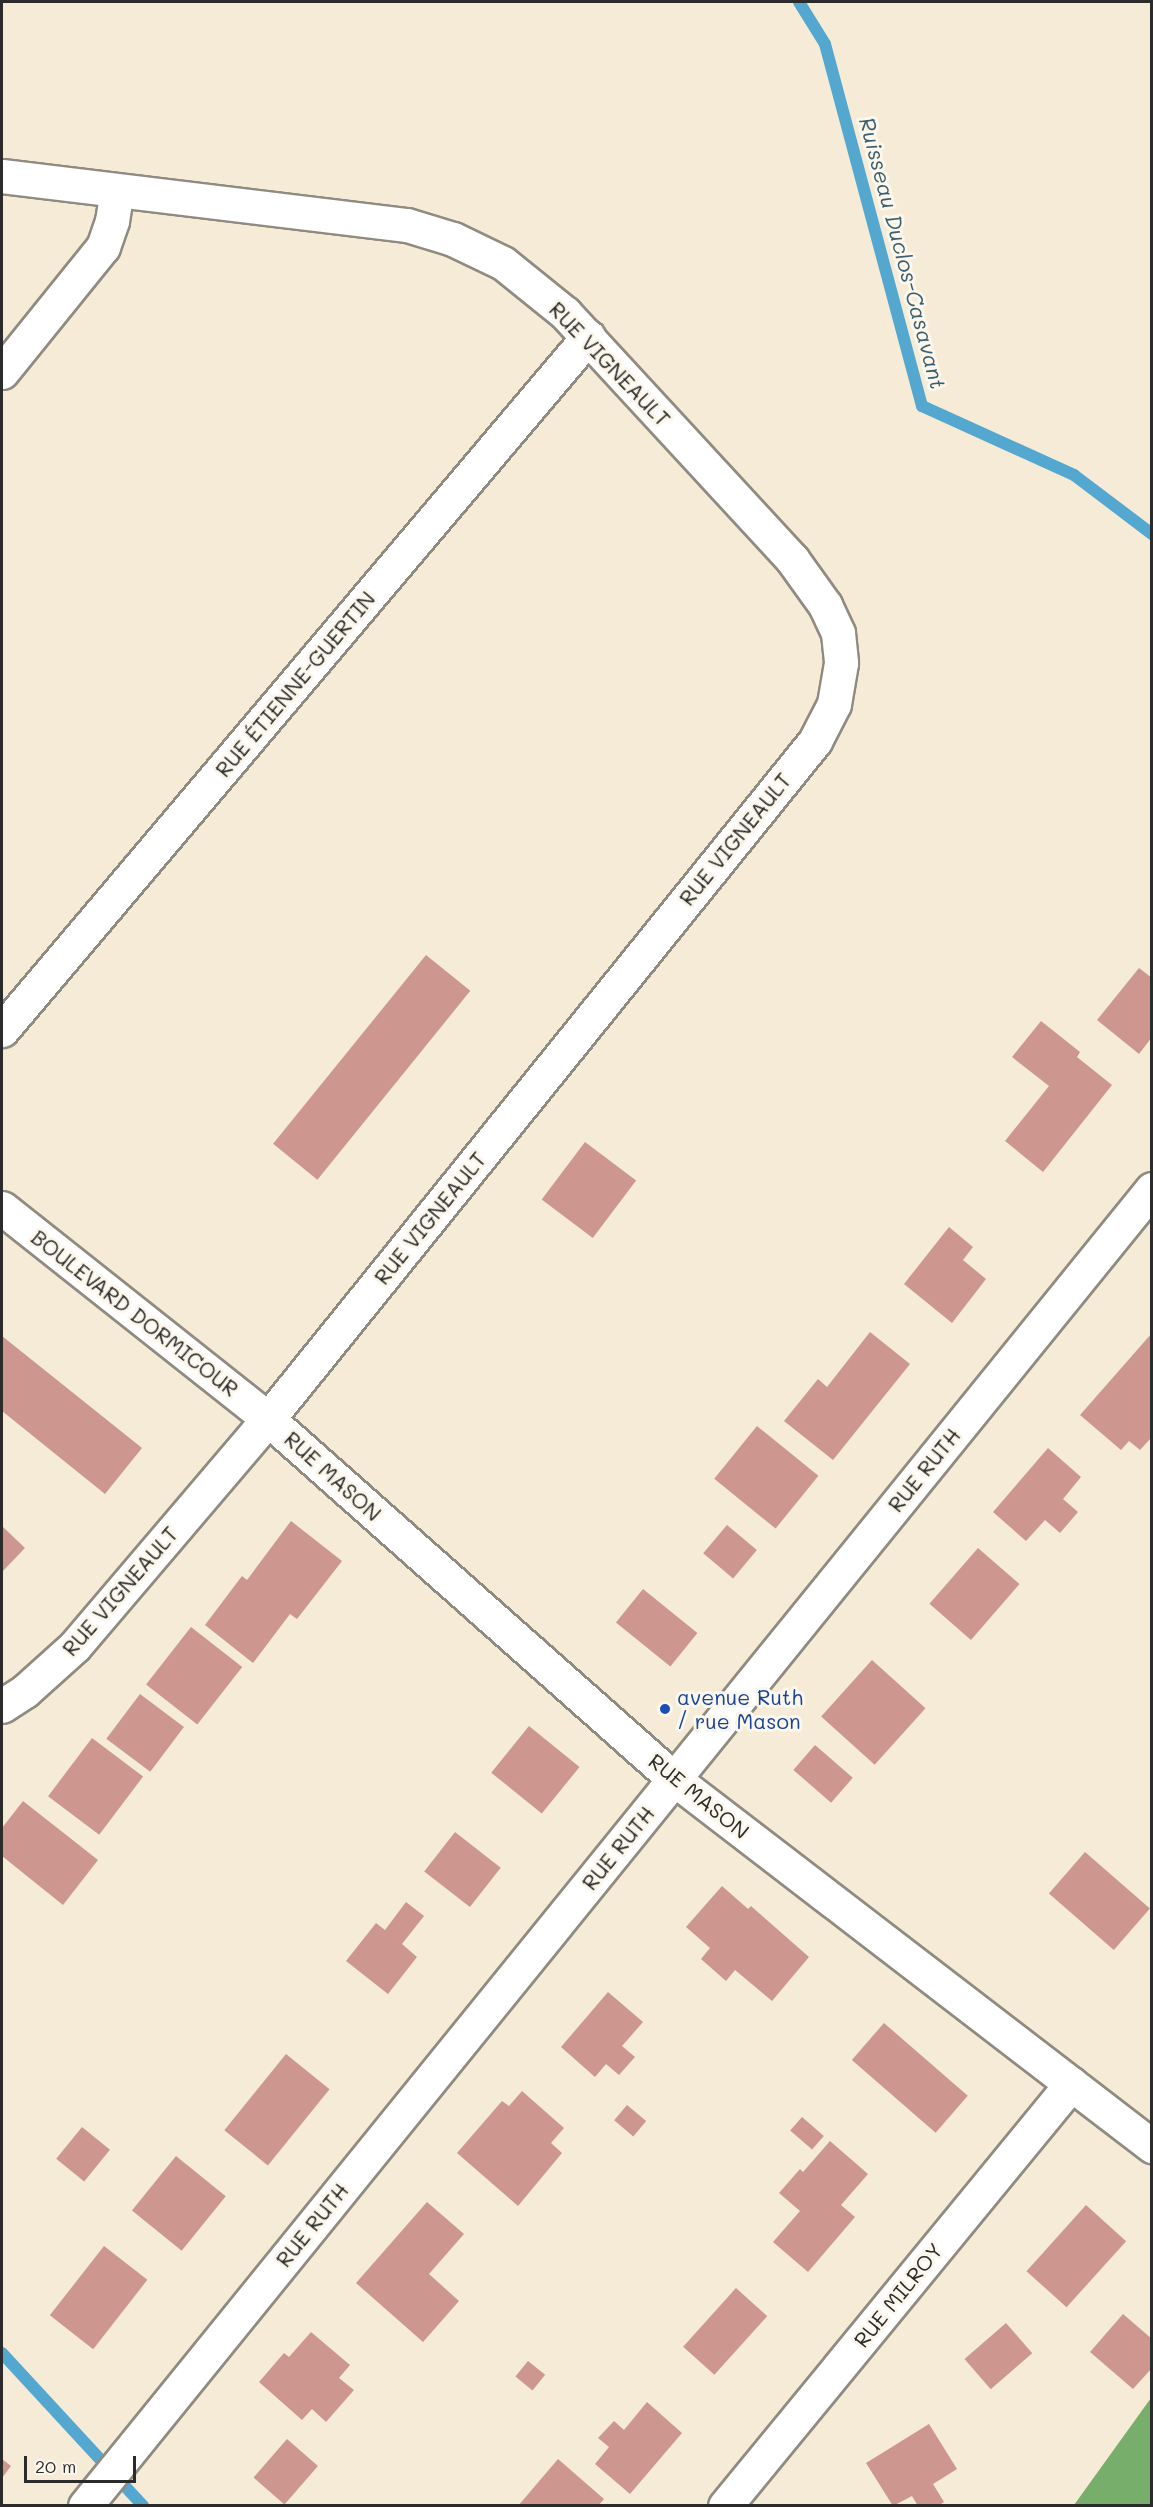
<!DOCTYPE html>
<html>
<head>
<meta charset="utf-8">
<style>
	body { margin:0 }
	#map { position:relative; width:1153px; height:2507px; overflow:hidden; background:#f5ebd6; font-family:Mali,sans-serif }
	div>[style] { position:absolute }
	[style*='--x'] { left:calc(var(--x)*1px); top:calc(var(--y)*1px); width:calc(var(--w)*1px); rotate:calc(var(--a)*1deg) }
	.forest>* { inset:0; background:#78ae6b }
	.stream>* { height:12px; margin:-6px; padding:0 6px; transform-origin:6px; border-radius:6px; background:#54a8d0 }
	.building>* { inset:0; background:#cd9790; transform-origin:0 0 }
	.roads { filter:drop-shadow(2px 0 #908b80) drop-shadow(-2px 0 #908b80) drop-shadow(0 2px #908b80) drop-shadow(0 -2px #908b80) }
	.minor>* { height:33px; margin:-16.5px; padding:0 16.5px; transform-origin:16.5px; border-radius:16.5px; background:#fff }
	.dots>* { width:16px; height:16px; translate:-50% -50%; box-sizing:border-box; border:3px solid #fbf7ec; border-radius:50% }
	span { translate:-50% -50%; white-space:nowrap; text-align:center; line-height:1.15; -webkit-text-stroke:6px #fbf7ec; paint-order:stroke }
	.street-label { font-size:21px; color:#2b2b2b }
	.transit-label { font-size:21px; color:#164399 }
	.left { translate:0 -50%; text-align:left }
	.water-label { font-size:22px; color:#3b5d6d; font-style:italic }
	.frame { position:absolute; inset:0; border:3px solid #2b2b2b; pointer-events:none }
	.scale { position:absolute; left:24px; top:2456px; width:112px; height:27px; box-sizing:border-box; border:3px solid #2b2b2b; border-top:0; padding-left:8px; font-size:18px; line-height:21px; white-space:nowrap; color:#2b2b2b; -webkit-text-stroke:4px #fbf7ec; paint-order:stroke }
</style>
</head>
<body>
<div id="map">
	<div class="forest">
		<i style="clip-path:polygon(1151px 2398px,1151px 2505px,1074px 2505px)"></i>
	</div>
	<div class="stream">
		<i style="--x:799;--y:2;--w:49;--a:58.2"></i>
		<i style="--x:825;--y:44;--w:375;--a:75"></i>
		<i style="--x:922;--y:406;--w:167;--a:24.4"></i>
		<i style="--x:1074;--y:475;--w:98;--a:37.1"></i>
		<i style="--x:2;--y:2353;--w:208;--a:47.3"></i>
	</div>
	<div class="building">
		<i style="left:426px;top:955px;width:57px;height:243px;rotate:39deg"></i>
		<i style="clip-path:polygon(1139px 968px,1152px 978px,1152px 1037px,1139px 1054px,1097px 1020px)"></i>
		<i style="clip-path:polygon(1041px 1021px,1080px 1052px,1077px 1057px,1112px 1085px,1043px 1172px,1005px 1141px,1049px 1086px,1012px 1057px)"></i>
		<i style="left:585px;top:1142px;width:64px;height:72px;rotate:37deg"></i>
		<i style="clip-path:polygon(949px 1227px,973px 1247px,963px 1260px,986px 1279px,952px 1323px,904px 1284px)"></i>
		<i style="clip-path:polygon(870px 1332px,910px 1364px,833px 1460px,784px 1421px,818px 1379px,827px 1387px)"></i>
		<i style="clip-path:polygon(1152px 1333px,1152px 1437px,1140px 1450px,1129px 1441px,1121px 1450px,1080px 1415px)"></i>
		<i style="clip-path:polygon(2px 1336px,142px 1448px,105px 1494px,2px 1411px)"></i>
		<i style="left:757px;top:1426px;width:79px;height:68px;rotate:39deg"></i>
		<i style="clip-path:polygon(1048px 1448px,1081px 1477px,1063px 1499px,1078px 1512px,1060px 1533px,1045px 1520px,1026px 1541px,993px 1512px)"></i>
		<i style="clip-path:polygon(291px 1521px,342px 1561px,297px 1619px,290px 1614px,253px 1663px,205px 1625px,242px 1576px,247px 1580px)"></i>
		<i style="left:727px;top:1525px;width:39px;height:37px;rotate:40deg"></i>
		<i style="clip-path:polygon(2px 1526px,25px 1548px,2px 1572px)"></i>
		<i style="left:978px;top:1548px;width:55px;height:74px;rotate:41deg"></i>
		<i style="left:643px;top:1589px;width:70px;height:43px;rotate:39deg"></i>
		<i style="left:191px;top:1627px;width:65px;height:73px;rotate:38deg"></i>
		<i style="left:872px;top:1660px;width:72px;height:76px;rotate:42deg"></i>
		<i style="left:140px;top:1694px;width:55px;height:56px;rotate:37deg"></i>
		<i style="left:529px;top:1726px;width:65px;height:60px;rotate:39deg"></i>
		<i style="left:92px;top:1738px;width:64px;height:73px;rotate:37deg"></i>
		<i style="left:815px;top:1745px;width:50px;height:33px;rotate:41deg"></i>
		<i style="clip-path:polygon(23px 1801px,98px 1860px,63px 1905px,2px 1856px,2px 1828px)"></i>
		<i style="left:455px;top:1832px;width:58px;height:50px;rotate:38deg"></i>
		<i style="left:1085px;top:1852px;width:86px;height:55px;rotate:41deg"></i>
		<i style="clip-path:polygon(722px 1886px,748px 1909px,751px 1906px,809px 1957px,772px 2001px,735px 1970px,726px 1981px,701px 1959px,710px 1948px,686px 1927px)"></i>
		<i style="clip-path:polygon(406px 1902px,424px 1916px,402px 1944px,417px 1957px,388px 1994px,346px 1961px,376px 1923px,385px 1930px)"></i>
		<i style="clip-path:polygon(608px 1992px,643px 2022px,622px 2046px,635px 2057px,619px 2075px,606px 2064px,595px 2077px,561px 2047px)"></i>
		<i style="left:884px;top:2023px;width:111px;height:49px;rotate:41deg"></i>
		<i style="left:286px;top:2054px;width:56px;height:98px;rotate:39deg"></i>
		<i style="clip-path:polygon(522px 2091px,564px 2128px,551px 2143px,562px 2153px,518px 2206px,457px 2153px,502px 2101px,509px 2106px)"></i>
		<i style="left:627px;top:2105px;width:25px;height:20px;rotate:40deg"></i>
		<i style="left:802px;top:2117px;width:29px;height:18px;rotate:41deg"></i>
		<i style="left:82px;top:2127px;width:36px;height:41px;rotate:39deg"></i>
		<i style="clip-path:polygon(830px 2141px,868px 2174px,841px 2205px,855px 2217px,808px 2272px,773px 2242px,800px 2211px,779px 2193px,800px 2169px,803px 2172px)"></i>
		<i style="left:176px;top:2156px;width:64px;height:70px;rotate:39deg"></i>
		<i style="clip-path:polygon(427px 2202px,464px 2234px,429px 2274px,459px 2301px,423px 2342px,356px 2283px)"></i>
		<i style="left:1086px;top:2205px;width:54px;height:89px;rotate:42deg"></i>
		<i style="left:104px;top:2246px;width:55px;height:88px;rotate:38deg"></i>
		<i style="left:736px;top:2288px;width:42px;height:79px;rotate:42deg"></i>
		<i style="clip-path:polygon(1123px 2314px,1152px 2339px,1152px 2368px,1133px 2389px,1090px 2352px)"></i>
		<i style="left:1006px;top:2323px;width:40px;height:55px;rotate:49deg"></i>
		<i style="clip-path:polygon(311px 2332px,350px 2365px,339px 2378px,354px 2390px,326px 2422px,312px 2409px,302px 2420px,259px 2382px,284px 2353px,289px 2357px)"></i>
		<i style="left:528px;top:2361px;width:22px;height:20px;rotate:39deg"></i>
		<i style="clip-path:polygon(647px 2402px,682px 2433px,630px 2494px,595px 2464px,609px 2447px,598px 2438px,614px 2421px,624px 2430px)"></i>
		<i style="clip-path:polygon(929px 2424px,957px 2469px,933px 2484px,944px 2502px,938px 2506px,918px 2506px,912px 2496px,893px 2506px,866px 2463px)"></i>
		<i style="left:287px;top:2439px;width:41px;height:51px;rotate:41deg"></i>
		<i style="clip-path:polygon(2px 2459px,11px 2466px,2px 2478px)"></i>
		<i style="clip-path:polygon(558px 2459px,604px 2499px,598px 2506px,518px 2506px)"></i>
	</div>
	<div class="roads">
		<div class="minor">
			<i style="--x:2;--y:176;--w:408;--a:6.9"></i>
			<i style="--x:407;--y:225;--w:48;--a:16.9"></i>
			<i style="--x:453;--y:239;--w:55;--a:25.6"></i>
			<i style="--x:503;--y:263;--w:80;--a:38.9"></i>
			<i style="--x:565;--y:313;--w:335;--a:47.3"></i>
			<i style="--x:792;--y:559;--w:57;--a:54.3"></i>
			<i style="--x:825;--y:605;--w:31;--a:65"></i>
			<i style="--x:838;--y:633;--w:30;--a:84"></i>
			<i style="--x:841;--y:663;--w:42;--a:99.7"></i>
			<i style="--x:834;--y:704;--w:42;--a:117.2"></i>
			<i style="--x:815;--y:741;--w:871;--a:128.9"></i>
			<i style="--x:268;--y:1419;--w:298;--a:130.4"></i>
			<i style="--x:75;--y:1646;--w:67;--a:138"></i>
			<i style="--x:25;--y:1691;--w:27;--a:147"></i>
			<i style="--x:2;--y:372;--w:161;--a:-51.1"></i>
			<i style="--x:103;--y:247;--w:28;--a:-71"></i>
			<i style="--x:112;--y:221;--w:31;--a:-81"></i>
			<i style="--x:2;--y:1030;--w:908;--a:-49.78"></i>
			<i style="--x:2;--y:1208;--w:340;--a:38.4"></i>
			<i style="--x:268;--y:1419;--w:543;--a:41.56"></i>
			<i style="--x:674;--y:1779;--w:603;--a:37.52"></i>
			<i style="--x:85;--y:2506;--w:1695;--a:-50.99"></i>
			<i style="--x:725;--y:2506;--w:546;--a:-50.65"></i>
		</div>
	</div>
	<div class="dots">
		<i style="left:665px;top:1709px;background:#1a4fb4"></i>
	</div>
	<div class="street-label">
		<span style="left:610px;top:364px;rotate:46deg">RUE VIGNEAULT</span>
		<span style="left:295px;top:684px;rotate:-50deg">RUE ÉTIENNE-GUERTIN</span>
		<span style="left:735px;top:839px;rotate:-51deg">RUE VIGNEAULT</span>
		<span style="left:430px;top:1218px;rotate:-51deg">RUE VIGNEAULT</span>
		<span style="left:135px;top:1313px;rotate:38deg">BOULEVARD DORMICOUR</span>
		<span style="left:924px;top:1470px;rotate:-51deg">RUE RUTH</span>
		<span style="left:333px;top:1476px;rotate:42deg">RUE MASON</span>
		<span style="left:120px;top:1591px;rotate:-49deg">RUE VIGNEAULT</span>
		<span style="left:699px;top:1796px;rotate:39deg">RUE MASON</span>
		<span style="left:618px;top:1848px;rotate:-51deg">RUE RUTH</span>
		<span style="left:312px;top:2225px;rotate:-51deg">RUE RUTH</span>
		<span style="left:898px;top:2295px;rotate:-51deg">RUE MILROY</span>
	</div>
	<div class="transit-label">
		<span class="left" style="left:677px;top:1709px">avenue Ruth<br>/ rue Mason</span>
	</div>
	<div class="water-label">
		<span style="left:903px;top:253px;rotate:75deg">Ruisseau Duclos-Casavant</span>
	</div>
	<div class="frame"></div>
	<div class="scale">20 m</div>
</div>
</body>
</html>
